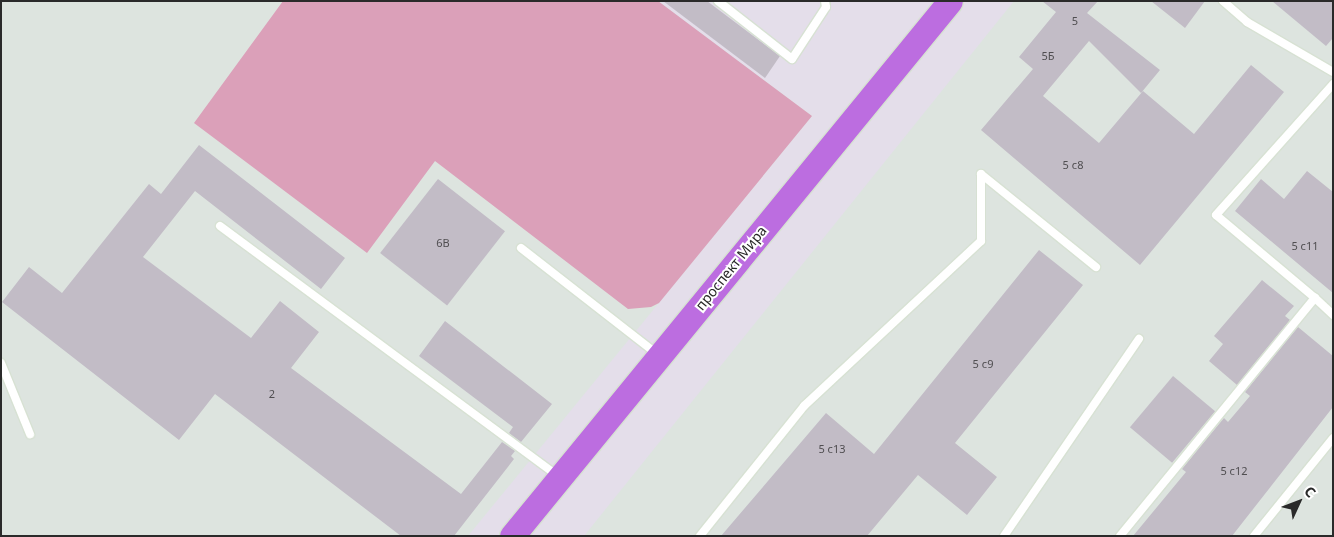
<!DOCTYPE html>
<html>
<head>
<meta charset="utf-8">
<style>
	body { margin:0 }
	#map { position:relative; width:1334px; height:537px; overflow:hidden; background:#e4deea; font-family:"Noto Sans",sans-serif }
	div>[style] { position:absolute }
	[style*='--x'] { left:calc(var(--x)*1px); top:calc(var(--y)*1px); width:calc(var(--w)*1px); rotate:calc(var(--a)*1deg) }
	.industrial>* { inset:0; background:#dde4df }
	.green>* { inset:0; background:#dba0b9 }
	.building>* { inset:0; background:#c2bcc6; transform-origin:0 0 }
	.roads { filter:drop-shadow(1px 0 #d7e1d3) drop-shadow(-1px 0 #d7e1d3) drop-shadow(0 1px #d7e1d3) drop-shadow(0 -1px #d7e1d3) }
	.service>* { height:8px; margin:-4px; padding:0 4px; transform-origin:4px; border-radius:4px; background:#fff }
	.primary>* { height:25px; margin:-12.5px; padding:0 12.5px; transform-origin:12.5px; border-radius:12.5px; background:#bc6de0 }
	span { translate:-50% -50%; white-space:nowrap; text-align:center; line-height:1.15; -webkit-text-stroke:4px #fff; paint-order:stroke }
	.number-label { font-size:11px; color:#504e51 }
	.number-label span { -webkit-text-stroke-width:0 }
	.street-label { font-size:14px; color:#2a2a2a }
	.frame { position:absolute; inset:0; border:2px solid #2a2a2a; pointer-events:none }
	.north { position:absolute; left:1274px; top:477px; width:50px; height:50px; -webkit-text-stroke:4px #fff; paint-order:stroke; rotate:47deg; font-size:14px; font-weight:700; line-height:20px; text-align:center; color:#2a2a2a }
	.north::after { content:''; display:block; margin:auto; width:18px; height:22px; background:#2a2a2a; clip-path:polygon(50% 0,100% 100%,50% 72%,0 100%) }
</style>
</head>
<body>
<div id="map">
	<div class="industrial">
		<i style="clip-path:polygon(1px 1px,658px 1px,812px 116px,468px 536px,1px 536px)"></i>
		<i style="clip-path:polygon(1014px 1px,1333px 1px,1333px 536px,584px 536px)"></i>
	</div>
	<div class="green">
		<i style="clip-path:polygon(283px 1px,658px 1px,812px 116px,659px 303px,651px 307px,628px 309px,435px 161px,367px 253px,194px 123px)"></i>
	</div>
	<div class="building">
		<i style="clip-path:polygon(663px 1px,707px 1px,780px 56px,765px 78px)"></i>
		<i style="clip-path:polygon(1042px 1px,1098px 1px,1087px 13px,1160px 70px,1141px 93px,1089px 41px,1043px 96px,1099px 143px,1143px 91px,1194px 134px,1251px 65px,1284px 92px,1140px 265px,981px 130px,1033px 69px,1019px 57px,1056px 12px)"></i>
		<i style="clip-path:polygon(1151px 1px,1205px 1px,1185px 28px)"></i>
		<i style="clip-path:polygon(1272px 1px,1333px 1px,1333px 38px,1326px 46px)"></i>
		<i style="clip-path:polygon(199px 145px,345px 258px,321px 289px,195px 191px,143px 257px,251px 338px,280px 301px,319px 332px,291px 368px,461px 494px,502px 442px,515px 451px,511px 456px,514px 459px,454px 536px,401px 536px,215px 394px,179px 440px,2px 302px,29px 267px,62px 293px,149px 184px,161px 194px)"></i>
		<i style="clip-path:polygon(1307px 171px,1333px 192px,1333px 293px,1235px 211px,1261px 179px,1284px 199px)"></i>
		<i style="left:438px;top:179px;width:85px;height:94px;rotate:38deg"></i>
		<i style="clip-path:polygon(1039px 250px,1083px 285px,955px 443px,997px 477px,967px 515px,918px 475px,867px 536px,721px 536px,826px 413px,874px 454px)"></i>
		<i style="clip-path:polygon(1262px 280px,1294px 306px,1285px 316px,1290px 320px,1237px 385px,1209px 361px,1223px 344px,1214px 336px)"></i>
		<i style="clip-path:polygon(445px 321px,552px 404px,521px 442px,509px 433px,513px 427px,419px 356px)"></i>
		<i style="clip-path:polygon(1298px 327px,1333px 356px,1333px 407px,1232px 536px,1133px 536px,1186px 472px,1182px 469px,1224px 418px,1228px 422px,1250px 396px,1245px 392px)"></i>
		<i style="left:1173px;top:376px;width:55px;height:67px;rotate:40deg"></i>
	</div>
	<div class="roads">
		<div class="service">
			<i style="--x:718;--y:1;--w:94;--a:38.1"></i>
			<i style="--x:792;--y:59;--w:62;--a:-56.8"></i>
			<i style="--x:826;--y:7;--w:6;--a:-99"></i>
			<i style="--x:1223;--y:1;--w:32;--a:41"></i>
			<i style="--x:1247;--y:22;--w:99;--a:30.2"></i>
			<i style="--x:220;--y:226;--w:418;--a:36.5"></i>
			<i style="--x:521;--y:248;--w:171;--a:37.9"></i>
			<i style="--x:1315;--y:298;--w:25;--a:43"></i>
			<i style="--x:1;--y:363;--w:77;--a:67.8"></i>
			<i style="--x:700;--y:536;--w:166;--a:-51.3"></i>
			<i style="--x:804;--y:406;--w:242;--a:-43"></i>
			<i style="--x:981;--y:241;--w:67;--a:-90"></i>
			<i style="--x:981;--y:174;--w:148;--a:39"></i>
			<i style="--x:1004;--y:536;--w:239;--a:-55.6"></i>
			<i style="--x:1120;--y:536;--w:308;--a:-50.7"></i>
			<i style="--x:1315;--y:298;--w:129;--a:-140"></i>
			<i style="--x:1216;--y:215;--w:176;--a:-48.2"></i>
			<i style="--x:1254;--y:536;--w:126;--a:-51.1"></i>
		</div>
		<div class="primary">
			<i style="--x:512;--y:536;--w:691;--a:-50.69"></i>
		</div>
	</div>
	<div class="number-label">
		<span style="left:1075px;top:21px">5</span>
		<span style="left:1048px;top:56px">5Б</span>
		<span style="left:1073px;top:165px">5 с8</span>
		<span style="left:443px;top:243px">6В</span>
		<span style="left:1305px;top:246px">5 с11</span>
		<span style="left:983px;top:364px">5 с9</span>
		<span style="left:272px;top:394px">2</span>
		<span style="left:832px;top:449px">5 с13</span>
		<span style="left:1234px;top:471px">5 с12</span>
	</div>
	<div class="street-label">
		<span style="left:731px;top:268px;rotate:-51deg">проспект Мира</span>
	</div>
	<div class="frame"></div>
	<div class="north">С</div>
</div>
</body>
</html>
